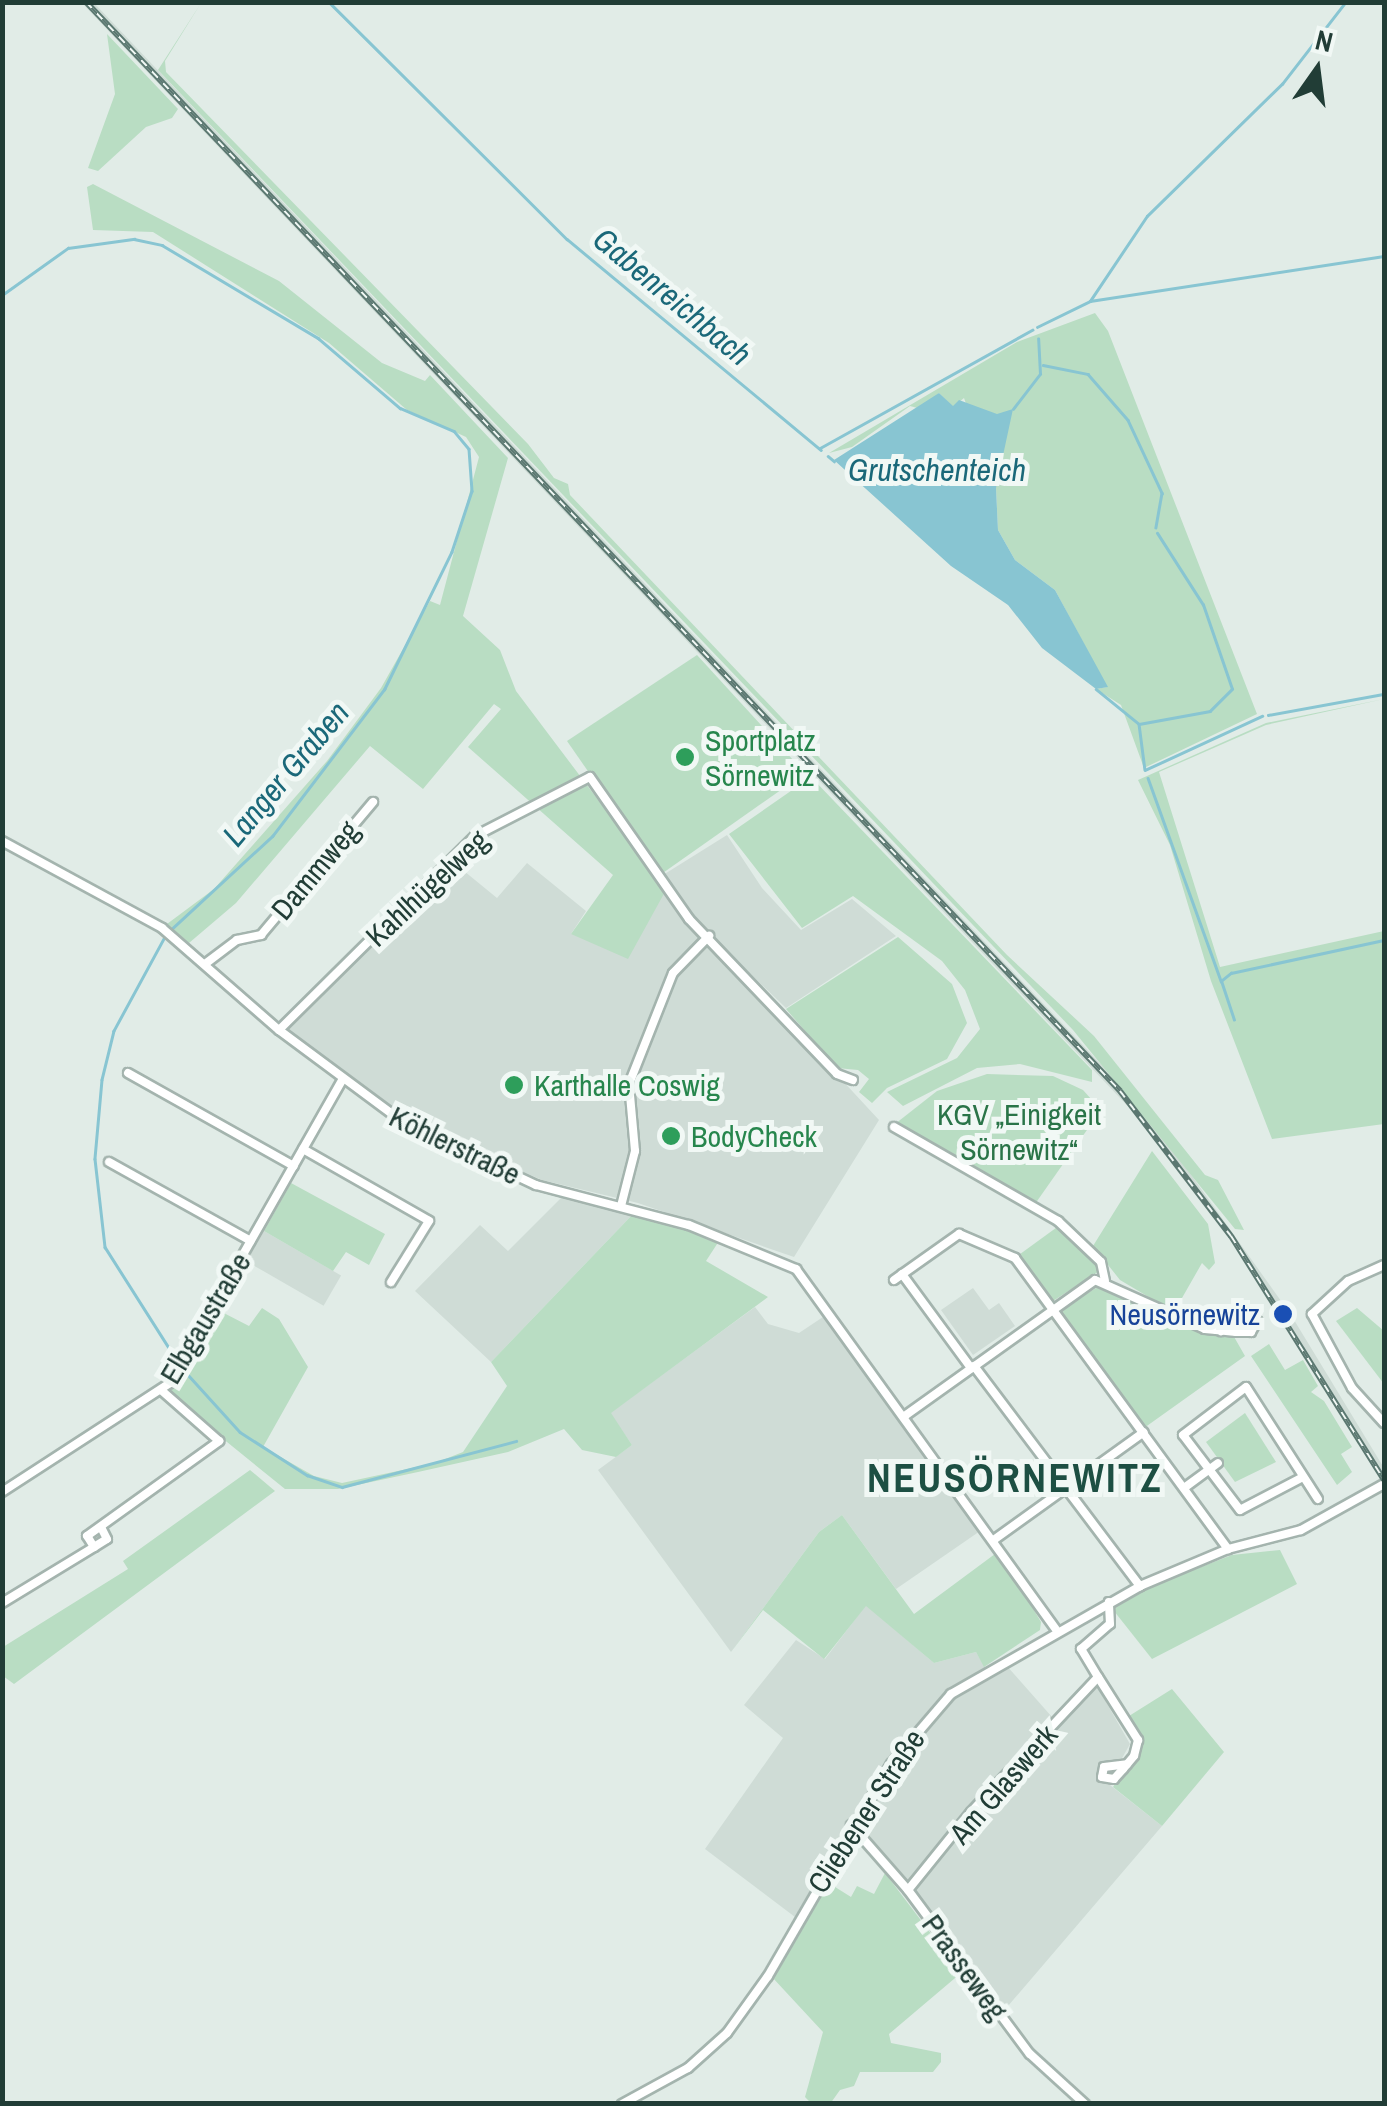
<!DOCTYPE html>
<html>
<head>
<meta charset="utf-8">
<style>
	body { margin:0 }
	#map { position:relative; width:1387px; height:2106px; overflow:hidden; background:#e1ece7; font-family:"Archivo Narrow",sans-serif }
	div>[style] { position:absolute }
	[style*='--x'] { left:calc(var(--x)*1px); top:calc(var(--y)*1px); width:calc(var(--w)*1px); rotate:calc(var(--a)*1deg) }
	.built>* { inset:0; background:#cfdcd6; transform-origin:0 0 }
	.green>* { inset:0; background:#b9ddc3 }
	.water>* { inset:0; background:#88c5d2 }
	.stream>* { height:2.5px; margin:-1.25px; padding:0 1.25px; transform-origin:1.25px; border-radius:1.25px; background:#88c5d2 }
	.roads { filter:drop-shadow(2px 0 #a4b4ae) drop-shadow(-2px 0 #a4b4ae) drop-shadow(0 2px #a4b4ae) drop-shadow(0 -2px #a4b4ae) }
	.minor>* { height:8px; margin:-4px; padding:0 4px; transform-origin:4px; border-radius:4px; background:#fff }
	.rail>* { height:6px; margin-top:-3px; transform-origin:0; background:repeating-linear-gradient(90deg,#f1f8f5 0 8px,#5b7871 0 16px); box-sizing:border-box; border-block:2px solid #5b7871 }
	.dots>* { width:28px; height:28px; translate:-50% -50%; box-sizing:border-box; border:5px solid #f1f8f5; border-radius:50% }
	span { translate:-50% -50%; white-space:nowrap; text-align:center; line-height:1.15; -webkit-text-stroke:10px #f1f8f5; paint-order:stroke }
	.leisure-label { font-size:30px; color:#27864d }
	.left { translate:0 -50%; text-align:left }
	.street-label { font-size:30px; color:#213d36 }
	.park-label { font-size:30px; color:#2a7448 }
	.transit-label { font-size:30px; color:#164399 }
	.right { translate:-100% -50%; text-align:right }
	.water-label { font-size:32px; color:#1a6879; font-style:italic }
	.district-label { font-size:40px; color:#1d4f43; font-weight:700; letter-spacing:2.5px }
	.frame { position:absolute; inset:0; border:5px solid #213d36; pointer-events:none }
	.north { position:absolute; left:1267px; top:20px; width:100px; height:100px; -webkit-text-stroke:8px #f1f8f5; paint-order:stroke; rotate:14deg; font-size:28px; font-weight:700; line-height:40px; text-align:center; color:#213d36 }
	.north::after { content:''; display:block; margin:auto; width:35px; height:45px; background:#213d36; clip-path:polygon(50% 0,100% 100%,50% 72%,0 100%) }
</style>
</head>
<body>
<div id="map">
	<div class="built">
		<i style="clip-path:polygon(82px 3px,94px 3px,1147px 1113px,1291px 1315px,1384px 1468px,1384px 1485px,1230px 1237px,1138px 1117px)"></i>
		<i style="clip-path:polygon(727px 835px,762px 888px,801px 930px,852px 899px,896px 936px,786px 1008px,694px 920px,663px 875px)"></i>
		<i style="clip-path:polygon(453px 862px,497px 898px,527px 863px,586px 911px,571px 934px,641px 928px,666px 890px,879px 1120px,794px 1257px,638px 1203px,542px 1180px,483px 1154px,385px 1104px,288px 1029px)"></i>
		<i style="clip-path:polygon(562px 1197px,634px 1213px,491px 1362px,415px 1291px,480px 1225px,508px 1251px)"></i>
		<i style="left:264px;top:1231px;width:89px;height:35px;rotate:30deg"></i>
		<i style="clip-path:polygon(973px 1288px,989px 1310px,999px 1303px,1015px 1326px,973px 1355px,941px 1310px)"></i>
		<i style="clip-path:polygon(755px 1307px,768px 1324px,799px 1333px,826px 1315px,983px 1529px,896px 1589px,842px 1515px,819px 1532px,731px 1652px,598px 1470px,632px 1445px,610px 1413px)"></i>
		<i style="clip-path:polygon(866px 1605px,934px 1663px,976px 1652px,989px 1674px,1006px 1665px,1052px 1717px,1098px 1688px,1130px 1744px,1121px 1760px,1101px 1763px,1096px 1774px,1162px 1826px,1002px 2013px,854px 1815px,795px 1917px,705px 1849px,783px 1738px,744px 1705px,796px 1640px,825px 1659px)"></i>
	</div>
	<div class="green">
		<i style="clip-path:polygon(201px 3px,165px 61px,166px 72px,528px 444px,554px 478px,568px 484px,570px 495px,1007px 955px,1094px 1036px,1205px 1175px,1218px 1180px,1244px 1230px,1235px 1229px,1073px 1030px,158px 70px)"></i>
		<i style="clip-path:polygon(107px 34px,178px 109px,172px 118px,146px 127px,98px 171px,88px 168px,115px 94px)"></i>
		<i style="clip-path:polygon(93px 184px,279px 281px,382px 363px,425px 381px,430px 375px,508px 458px,463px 616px,500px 650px,516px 691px,666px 890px,628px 959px,571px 934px,613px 875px,468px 747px,501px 709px,494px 704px,423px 789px,370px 746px,236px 903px,189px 943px,167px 924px,214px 889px,327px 761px,381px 688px,430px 601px,440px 605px,479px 457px,466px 437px,407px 410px,329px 343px,153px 232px,93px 230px,87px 187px)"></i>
		<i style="clip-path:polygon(1095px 313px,1108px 331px,1257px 714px,1144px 768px,1121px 705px,1096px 689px,1107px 687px,1055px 590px,1015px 560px,998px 530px,996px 488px,964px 398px,953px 407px,939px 393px,921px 409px,910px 406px,852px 447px,829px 453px,1017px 342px)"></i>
		<i style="clip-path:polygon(697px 655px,805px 773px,660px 875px,567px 741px)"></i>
		<i style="clip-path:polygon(1384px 699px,1266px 725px,1159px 772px,1220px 967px,1384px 931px,1384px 1124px,1272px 1139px,1211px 981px,1170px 845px,1138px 780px,1266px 723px)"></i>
		<i style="clip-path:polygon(811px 777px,1092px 1070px,1092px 1082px,1020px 1064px,977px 1068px,903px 1106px,887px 1092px,957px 1058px,980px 1029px,965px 990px,942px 961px,853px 896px,802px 928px,729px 834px)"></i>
		<i style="clip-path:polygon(898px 937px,952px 984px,967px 1023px,947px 1059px,887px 1088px,872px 1103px,859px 1092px,869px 1079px,858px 1070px,837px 1068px,786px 1009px)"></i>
		<i style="clip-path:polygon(987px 1074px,1053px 1076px,1083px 1090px,1101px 1110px,1035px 1204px,895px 1124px,937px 1091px)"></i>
		<i style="clip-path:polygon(1152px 1151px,1208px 1224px,1215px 1263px,1209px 1270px,1202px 1263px,1174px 1312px,1120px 1280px,1093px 1246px)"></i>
		<i style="clip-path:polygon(291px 1183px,385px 1234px,369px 1265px,346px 1252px,333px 1271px,264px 1231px)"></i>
		<i style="clip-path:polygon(634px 1213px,719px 1241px,706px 1261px,768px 1297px,611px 1413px,632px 1445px,616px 1457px,582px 1450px,564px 1429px,508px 1452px,418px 1472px,338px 1489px,285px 1489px,169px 1395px,216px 1309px,249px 1326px,262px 1308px,279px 1319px,308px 1367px,263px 1447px,314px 1476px,342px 1483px,435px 1463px,463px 1452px,507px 1386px,491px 1362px)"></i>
		<i style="clip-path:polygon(1060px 1225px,1101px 1270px,1053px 1301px,1016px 1257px)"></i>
		<i style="clip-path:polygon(1101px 1285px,1183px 1325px,1233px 1335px,1245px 1356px,1144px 1428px,1059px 1311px)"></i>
		<i style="clip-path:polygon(1357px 1308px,1384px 1331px,1384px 1384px,1336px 1321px)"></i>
		<i style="clip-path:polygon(1269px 1344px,1285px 1370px,1303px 1360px,1318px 1386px,1311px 1392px,1324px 1401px,1352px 1447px,1341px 1454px,1352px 1472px,1337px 1485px,1251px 1356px)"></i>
		<i style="clip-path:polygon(1245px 1413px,1276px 1462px,1235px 1482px,1206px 1442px)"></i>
		<i style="clip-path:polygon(250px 1470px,275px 1491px,14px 1684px,3px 1676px,3px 1647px,128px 1569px,123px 1561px)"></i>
		<i style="clip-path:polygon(842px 1515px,914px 1614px,999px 1551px,1041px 1622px,1040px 1630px,984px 1667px,976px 1652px,934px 1663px,866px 1606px,824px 1659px,763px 1610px,731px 1652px,819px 1532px)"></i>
		<i style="clip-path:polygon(1280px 1550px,1297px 1584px,1152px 1659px,1114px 1611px,1114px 1603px,1136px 1592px,1232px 1555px)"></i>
		<i style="clip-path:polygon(1172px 1689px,1224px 1752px,1162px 1826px,1113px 1787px,1144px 1742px,1129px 1716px)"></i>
		<i style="clip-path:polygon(885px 1873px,961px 1973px,889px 2034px,891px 2043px,941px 2053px,941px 2062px,933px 2072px,860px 2072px,854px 2086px,840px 2090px,830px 2104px,811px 2103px,805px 2097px,823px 2032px,772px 1977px,824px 1880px,851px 1897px,857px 1886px,874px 1894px)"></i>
	</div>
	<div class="water">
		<i style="clip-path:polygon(939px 393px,953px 406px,959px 400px,997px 414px,1013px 409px,996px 488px,998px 530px,1015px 560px,1055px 590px,1108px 687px,1096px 689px,1042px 648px,1008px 605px,951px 566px,834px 460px)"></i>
	</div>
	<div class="stream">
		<i style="--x:329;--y:2;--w:336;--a:44.9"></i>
		<i style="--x:567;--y:239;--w:330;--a:39.7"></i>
		<i style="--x:2;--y:295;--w:81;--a:-35.5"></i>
		<i style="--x:68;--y:248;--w:67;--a:-7.8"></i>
		<i style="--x:134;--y:239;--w:29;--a:12"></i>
		<i style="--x:162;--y:245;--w:182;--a:30.8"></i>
		<i style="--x:318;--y:338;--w:108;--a:40.5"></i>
		<i style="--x:400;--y:408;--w:59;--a:23.1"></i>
		<i style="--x:454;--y:431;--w:23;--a:50"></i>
		<i style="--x:469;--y:449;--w:42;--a:85.9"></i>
		<i style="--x:472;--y:491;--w:64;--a:108.2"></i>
		<i style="--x:452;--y:552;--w:153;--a:116.1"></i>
		<i style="--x:385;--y:689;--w:185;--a:127.3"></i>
		<i style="--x:273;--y:836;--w:140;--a:137.3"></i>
		<i style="--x:1090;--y:301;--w:102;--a:-56.2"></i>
		<i style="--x:1147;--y:216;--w:189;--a:-44.4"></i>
		<i style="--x:1282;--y:84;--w:101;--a:-52.2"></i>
		<i style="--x:1037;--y:327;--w:59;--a:-26.1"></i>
		<i style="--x:1090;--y:301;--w:297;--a:-8.7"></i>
		<i style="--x:1043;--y:365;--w:46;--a:11.3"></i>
		<i style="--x:1088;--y:374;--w:61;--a:49"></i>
		<i style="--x:1128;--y:420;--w:81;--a:65"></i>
		<i style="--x:1162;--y:493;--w:35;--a:100"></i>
		<i style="--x:1013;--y:409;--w:44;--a:-52.4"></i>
		<i style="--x:1040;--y:374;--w:35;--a:-93"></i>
		<i style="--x:820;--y:448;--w:243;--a:-29.1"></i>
		<i style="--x:828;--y:456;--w:8;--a:40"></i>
		<i style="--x:1096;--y:689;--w:55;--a:39.1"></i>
		<i style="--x:1139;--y:724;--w:46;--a:82.6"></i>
		<i style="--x:1145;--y:770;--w:129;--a:-24.8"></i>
		<i style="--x:1268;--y:715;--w:118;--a:-10.3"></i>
		<i style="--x:1139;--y:724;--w:72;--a:-10.4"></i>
		<i style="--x:1210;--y:711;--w:31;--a:-45"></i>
		<i style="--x:1232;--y:689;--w:89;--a:-109"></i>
		<i style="--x:1203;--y:605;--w:85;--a:-122.6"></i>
		<i style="--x:1148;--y:778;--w:216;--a:70.2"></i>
		<i style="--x:165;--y:937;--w:107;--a:118.5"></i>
		<i style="--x:114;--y:1031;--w:50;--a:103.8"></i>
		<i style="--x:102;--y:1080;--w:79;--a:95.1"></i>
		<i style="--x:95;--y:1159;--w:89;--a:83.5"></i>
		<i style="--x:105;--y:1247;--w:136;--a:57.6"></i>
		<i style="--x:1234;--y:1020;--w:41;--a:-108.4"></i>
		<i style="--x:1221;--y:981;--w:13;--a:-39"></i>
		<i style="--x:1231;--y:973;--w:157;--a:-12.2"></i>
		<i style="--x:182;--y:1368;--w:86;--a:47.8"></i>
		<i style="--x:240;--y:1432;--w:80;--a:32.7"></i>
		<i style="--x:307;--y:1475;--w:37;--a:19"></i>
		<i style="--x:342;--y:1487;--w:180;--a:-14.8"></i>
	</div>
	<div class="roads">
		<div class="minor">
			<i style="--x:2;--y:841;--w:182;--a:28.5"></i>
			<i style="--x:162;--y:928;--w:155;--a:41.1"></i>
			<i style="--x:279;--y:1030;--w:156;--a:36.6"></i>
			<i style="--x:404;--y:1123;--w:146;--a:25.2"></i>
			<i style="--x:536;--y:1185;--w:158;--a:14.7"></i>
			<i style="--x:689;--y:1225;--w:116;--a:22.4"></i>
			<i style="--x:796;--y:1269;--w:444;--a:54.2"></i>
			<i style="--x:205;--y:964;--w:40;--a:-37"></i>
			<i style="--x:237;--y:940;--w:25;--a:-12"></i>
			<i style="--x:261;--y:935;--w:174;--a:-49.9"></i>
			<i style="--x:279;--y:1030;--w:276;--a:-44.7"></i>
			<i style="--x:475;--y:836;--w:129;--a:-27.2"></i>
			<i style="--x:590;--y:777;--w:173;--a:55.1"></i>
			<i style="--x:689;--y:919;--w:214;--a:46.3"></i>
			<i style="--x:837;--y:1074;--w:17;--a:21"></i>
			<i style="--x:128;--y:1073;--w:190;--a:29.3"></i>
			<i style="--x:894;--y:1127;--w:189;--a:29.8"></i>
			<i style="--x:1058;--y:1221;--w:59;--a:43.6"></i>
			<i style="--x:1101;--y:1262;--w:19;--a:78"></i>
			<i style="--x:303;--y:1149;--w:145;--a:29.7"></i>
			<i style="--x:429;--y:1221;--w:72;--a:121.9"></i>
			<i style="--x:109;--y:1162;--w:162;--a:29.1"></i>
			<i style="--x:621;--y:1206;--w:57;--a:-75.7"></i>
			<i style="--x:635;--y:1151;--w:67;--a:-95.1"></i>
			<i style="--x:629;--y:1084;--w:119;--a:-68.4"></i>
			<i style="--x:673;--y:973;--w:52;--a:-45.8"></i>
			<i style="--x:1384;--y:1265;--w:39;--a:156"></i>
			<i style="--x:1348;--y:1281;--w:49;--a:137.5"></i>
			<i style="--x:1312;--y:1314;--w:84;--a:61.6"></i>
			<i style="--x:1352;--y:1388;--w:47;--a:47.6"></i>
			<i style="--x:902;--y:1274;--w:117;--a:53.7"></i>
			<i style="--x:894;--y:1280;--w:80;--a:-35.3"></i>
			<i style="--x:959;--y:1234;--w:61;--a:23.2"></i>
			<i style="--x:1015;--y:1258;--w:361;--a:53.8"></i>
			<i style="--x:974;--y:1366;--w:276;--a:53"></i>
			<i style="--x:906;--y:1415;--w:232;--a:-35.5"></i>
			<i style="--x:1095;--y:1280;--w:120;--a:24"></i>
			<i style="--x:1205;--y:1329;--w:11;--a:5"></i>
			<i style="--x:1216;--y:1330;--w:20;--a:6"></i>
			<i style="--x:1236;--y:1332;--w:15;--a:0"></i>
			<i style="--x:1251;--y:1332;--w:13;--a:-61"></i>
			<i style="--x:1257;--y:1321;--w:21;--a:-137"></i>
			<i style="--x:1242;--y:1307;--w:32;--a:131"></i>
			<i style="--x:1303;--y:1477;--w:71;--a:152.4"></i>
			<i style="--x:1240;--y:1510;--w:94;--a:-127.2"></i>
			<i style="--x:1183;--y:1435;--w:79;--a:-37.3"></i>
			<i style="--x:1246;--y:1387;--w:133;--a:57.3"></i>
			<i style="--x:1184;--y:1488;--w:42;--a:-36.3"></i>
			<i style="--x:2;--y:1492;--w:200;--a:-33"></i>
			<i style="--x:170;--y:1383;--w:348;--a:-60.4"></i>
			<i style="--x:995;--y:1539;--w:183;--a:-35.7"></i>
			<i style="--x:94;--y:1547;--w:15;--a:-32"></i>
			<i style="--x:107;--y:1539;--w:13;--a:-117"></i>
			<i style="--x:2;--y:1603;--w:108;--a:-31.3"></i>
			<i style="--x:94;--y:1547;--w:13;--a:-122"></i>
			<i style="--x:87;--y:1536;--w:163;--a:-35.7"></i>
			<i style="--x:219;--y:1441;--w:76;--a:-138.7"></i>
			<i style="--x:1098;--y:1677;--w:33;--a:-121"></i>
			<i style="--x:1081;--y:1649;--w:38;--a:-41"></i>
			<i style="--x:1110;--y:1624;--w:22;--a:-93"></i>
			<i style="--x:851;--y:1825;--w:86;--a:48.8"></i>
			<i style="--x:908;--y:1890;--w:204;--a:53.4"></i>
			<i style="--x:1030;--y:2054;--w:74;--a:42.3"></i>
			<i style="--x:908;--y:1890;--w:100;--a:-51.1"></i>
			<i style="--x:971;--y:1812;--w:185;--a:-46.7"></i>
			<i style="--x:1098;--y:1677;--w:75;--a:57.6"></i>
			<i style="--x:1138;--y:1740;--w:16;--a:104"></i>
			<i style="--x:1134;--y:1756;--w:17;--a:130"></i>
			<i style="--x:1123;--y:1769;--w:13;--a:132"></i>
			<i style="--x:1114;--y:1779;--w:12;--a:-171"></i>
			<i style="--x:1102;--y:1777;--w:10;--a:-79"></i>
			<i style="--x:1104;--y:1767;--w:23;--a:-7"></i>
			<i style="--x:622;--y:2104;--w:75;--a:-28.6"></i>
			<i style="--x:688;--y:2068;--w:52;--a:-41.9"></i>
			<i style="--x:727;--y:2033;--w:70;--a:-54.3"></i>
			<i style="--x:768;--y:1976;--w:245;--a:-59.9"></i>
			<i style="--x:891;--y:1764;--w:92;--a:-49.4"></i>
			<i style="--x:951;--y:1694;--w:218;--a:-29.7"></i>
			<i style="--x:1140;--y:1586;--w:95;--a:-22.8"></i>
			<i style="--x:1228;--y:1549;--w:75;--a:-14.6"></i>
			<i style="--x:1301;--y:1530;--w:95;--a:-29"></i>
		</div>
	</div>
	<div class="rail">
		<i style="--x:86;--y:2;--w:1502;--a:46.48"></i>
		<i style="--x:1120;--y:1091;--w:183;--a:52.6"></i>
		<i style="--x:1231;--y:1236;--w:288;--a:57.9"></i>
	</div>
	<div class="dots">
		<i style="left:685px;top:757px;background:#2e9e5b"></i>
		<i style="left:514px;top:1085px;background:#2e9e5b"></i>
		<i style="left:671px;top:1136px;background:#2e9e5b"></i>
		<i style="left:1283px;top:1314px;background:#1a4fb4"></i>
	</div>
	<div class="leisure-label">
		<span class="left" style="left:705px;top:757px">Sportplatz<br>Sörnewitz</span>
		<span class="left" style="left:534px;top:1085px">Karthalle Coswig</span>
		<span class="left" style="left:691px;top:1136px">BodyCheck</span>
	</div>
	<div class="street-label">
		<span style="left:315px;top:870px;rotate:-50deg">Dammweg</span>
		<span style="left:427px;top:888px;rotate:-43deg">Kahlhügelweg</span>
		<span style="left:455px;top:1145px;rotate:26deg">Köhlerstraße</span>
		<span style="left:205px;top:1318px;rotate:-59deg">Elbgaustraße</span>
		<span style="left:1003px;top:1784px;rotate:-49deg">Am Glaswerk</span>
		<span style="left:866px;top:1811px;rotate:-57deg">Cliebener Straße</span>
		<span style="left:965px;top:1967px;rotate:54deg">Prasseweg</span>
	</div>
	<div class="park-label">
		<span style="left:1019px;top:1131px">KGV „Einigkeit<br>Sörnewitz“</span>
	</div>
	<div class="transit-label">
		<span class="right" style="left:1260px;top:1314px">Neusörnewitz</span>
	</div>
	<div class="water-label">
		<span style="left:672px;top:297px;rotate:40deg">Gabenreichbach</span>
		<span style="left:937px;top:470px">Grutschenteich</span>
		<span style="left:286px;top:774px;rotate:-50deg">Langer Graben</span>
	</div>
	<div class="district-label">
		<span style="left:1015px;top:1478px">NEUSÖRNEWITZ</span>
	</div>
	<div class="frame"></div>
	<div class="north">N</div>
</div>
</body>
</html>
